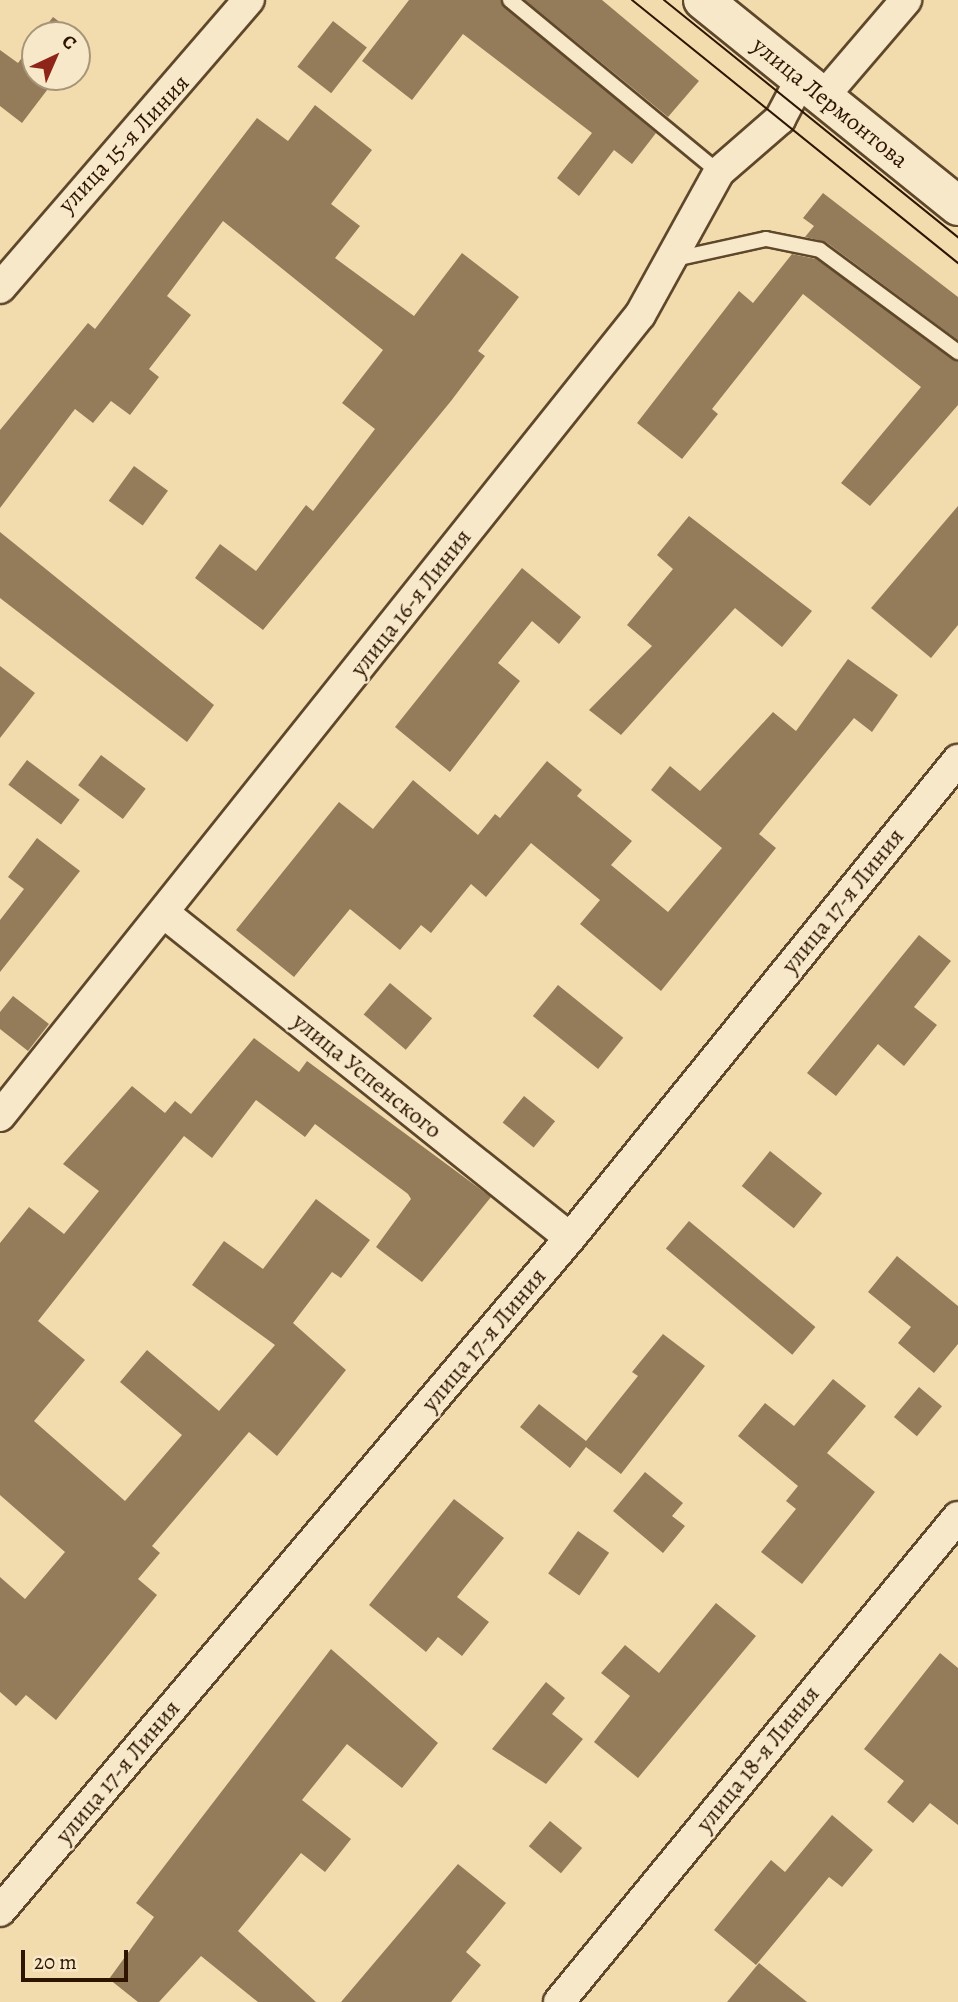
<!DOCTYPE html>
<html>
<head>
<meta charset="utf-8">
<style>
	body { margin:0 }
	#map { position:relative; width:958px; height:2002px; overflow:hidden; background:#f2dcad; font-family:Alegreya,serif }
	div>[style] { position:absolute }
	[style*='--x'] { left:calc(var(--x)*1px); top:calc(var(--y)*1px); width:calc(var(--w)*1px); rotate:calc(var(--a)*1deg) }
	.building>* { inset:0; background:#947c5a; transform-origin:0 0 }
	.roads { filter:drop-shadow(2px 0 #5f472b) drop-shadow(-2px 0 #5f472b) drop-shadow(0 2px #5f472b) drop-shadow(0 -2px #5f472b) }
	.lane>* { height:14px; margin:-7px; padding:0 7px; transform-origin:7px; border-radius:7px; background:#f7e8ca }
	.street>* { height:30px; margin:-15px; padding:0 15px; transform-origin:15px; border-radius:15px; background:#f7e8ca }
	.secondary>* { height:38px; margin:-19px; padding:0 19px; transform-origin:19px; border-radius:19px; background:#f7e8ca }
	.tram>* { height:2px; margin:-1px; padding:0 1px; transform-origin:1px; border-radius:1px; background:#2e1500 }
	span { translate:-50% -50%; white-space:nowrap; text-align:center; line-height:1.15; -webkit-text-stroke:5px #f7e8ca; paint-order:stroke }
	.street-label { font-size:24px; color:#2e1500 }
	.north { position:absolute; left:21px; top:21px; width:70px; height:70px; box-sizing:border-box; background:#f7e8ca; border:2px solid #a79479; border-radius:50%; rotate:44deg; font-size:19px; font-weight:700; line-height:28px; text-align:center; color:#2e1500 }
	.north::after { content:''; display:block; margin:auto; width:24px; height:32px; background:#8f2418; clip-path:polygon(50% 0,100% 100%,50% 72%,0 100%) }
	.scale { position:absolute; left:21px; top:1950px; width:107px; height:32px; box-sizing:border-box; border:4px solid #2e1500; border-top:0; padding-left:9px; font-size:21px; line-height:24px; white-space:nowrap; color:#2e1500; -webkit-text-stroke:5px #f7e8ca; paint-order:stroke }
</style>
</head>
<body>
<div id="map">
	<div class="building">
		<i style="clip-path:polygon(409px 0,501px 0,656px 133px,632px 164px,614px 150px,579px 196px,557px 178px,592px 133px,463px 34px,412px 100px,362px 61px)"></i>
		<i style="clip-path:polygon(525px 0,602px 0,699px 81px,668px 117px)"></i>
		<i style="clip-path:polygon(53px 17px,77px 35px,39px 35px)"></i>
		<i style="left:333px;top:21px;width:43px;height:58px;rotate:38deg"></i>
		<i style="clip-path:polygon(35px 40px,35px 77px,57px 77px,22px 123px,0 106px,0 50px,18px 63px)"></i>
		<i style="clip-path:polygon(315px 105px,372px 150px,331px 204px,360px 226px,335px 258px,414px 316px,462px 253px,519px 297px,478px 351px,485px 356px,451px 401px,263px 630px,195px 578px,220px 544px,256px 571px,306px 505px,313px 511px,375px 429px,342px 403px,383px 350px,223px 221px,167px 296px,191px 315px,149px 369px,159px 377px,130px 415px,111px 401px,93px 423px,75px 409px,0 508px,0 430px,88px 323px,95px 329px,257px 118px,288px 141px)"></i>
		<i style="clip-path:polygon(823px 193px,958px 297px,958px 340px,826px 242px,805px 237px,814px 226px,803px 218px)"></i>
		<i style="clip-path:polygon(792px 254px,816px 259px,958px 361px,958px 405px,870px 506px,841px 483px,921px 387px,803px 294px,712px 409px,718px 414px,682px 459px,637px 423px,739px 291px,753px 303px)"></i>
		<i style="left:134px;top:466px;width:42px;height:43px;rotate:36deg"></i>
		<i style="clip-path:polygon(958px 506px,958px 625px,931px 658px,871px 608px)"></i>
		<i style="clip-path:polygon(689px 516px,812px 611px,782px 647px,735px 608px,621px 735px,589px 710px,652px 646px,627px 625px,673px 569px,657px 555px)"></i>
		<i style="clip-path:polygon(0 532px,214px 705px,187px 742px,0 598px)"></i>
		<i style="clip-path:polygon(522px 568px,581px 617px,559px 644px,532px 621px,498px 663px,520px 681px,450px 772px,395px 727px)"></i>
		<i style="clip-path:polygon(848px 659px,898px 695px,872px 732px,854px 718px,759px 834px,776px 848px,661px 991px,580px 924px,600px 900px,531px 843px,486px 897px,471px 884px,431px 933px,421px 925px,400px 950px,350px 909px,294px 977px,236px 930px,339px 802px,373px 829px,413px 780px,478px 835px,495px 814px,500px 818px,547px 761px,582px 790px,577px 796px,632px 841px,611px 865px,668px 912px,722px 848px,651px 790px,670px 766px,700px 791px,773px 712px,796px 731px)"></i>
		<i style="clip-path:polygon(0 666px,35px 693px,0 738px)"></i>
		<i style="left:101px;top:755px;width:56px;height:38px;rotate:37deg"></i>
		<i style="left:27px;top:760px;width:66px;height:31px;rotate:37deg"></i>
		<i style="clip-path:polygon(37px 838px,80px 871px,0 972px,0 920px,24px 889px,8px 877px)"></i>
		<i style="clip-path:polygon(919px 935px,951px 961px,914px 1007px,937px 1025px,904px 1066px,878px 1044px,836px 1096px,807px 1073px)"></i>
		<i style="left:390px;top:983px;width:55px;height:41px;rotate:40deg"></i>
		<i style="left:558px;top:985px;width:84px;height:40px;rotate:39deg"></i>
		<i style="clip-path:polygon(13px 996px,49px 1024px,28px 1051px,0 1029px,0 1012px)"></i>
		<i style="clip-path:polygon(254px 1038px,299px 1072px,307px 1061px,491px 1197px,422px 1282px,376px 1247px,411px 1199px,408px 1194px,315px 1124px,305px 1137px,256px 1100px,212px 1158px,184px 1136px,38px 1321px,85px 1360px,34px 1421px,125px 1501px,182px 1435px,120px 1382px,147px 1350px,219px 1411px,275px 1345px,192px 1285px,224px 1241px,263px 1269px,316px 1199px,370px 1240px,341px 1278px,332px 1272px,293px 1323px,346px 1370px,277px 1456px,249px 1432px,152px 1546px,160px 1553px,138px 1579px,157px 1595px,56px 1720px,26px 1695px,16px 1706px,0 1692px,0 1577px,25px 1599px,65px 1552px,0 1495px,0 1243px,29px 1207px,64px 1234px,99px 1191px,63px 1164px,132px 1086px,165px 1113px,175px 1101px,191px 1114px)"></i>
		<i style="left:524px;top:1096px;width:40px;height:34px;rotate:39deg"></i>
		<i style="left:770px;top:1151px;width:67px;height:45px;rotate:39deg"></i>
		<i style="left:689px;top:1221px;width:165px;height:36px;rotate:40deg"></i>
		<i style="clip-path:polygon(897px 1256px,958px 1306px,958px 1344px,934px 1373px,898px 1343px,911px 1327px,868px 1292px)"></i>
		<i style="clip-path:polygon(663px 1334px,705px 1366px,621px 1474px,586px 1447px,570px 1468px,520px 1427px,539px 1404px,586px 1441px,638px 1376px,632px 1372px)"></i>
		<i style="clip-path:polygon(833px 1379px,866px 1406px,827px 1453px,875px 1492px,802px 1584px,761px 1552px,796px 1509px,786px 1501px,798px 1486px,738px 1436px,765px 1403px,794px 1426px)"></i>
		<i style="left:919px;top:1387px;width:30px;height:39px;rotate:40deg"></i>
		<i style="clip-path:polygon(645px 1472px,683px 1503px,672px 1516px,685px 1526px,663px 1553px,613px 1511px)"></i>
		<i style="clip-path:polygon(454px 1499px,504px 1538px,457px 1597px,489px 1622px,462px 1656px,438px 1637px,426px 1652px,369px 1605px)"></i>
		<i style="left:578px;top:1531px;width:38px;height:52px;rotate:35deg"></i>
		<i style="clip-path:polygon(716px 1603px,756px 1636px,638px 1778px,594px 1742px,630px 1696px,601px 1673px,625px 1645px,659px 1673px)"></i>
		<i style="clip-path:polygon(331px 1649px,438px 1743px,402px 1788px,347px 1744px,302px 1800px,351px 1839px,325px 1872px,301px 1853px,238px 1931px,316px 2002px,258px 2002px,201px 1956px,159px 2002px,138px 2002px,109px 1979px,154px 1917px,136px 1903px)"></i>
		<i style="clip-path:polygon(940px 1653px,958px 1668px,958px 1825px,930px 1803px,913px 1823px,887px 1802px,904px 1781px,864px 1749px)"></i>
		<i style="clip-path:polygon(546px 1682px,565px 1698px,552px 1714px,583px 1739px,546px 1784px,492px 1749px)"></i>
		<i style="clip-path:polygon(832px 1815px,873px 1850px,842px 1887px,829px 1877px,756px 1965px,714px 1930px,771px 1860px,785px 1872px)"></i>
		<i style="left:550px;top:1821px;width:42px;height:33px;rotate:40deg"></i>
		<i style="clip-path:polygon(458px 1864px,506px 1903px,466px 1952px,481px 1965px,451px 2002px,341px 2002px)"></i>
		<i style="clip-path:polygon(759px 1963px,807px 2002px,727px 2002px)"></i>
	</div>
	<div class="roads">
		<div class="lane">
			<i style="--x:510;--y:0;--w:271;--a:39.5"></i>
			<i style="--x:675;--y:259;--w:93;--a:-12.4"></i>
			<i style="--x:766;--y:239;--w:55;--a:11.5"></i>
			<i style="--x:820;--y:250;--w:172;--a:36.5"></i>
		</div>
		<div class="street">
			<i style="--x:823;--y:97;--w:128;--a:-49.4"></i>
			<i style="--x:0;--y:288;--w:381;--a:-49.2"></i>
			<i style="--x:164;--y:913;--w:520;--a:38.68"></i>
			<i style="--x:0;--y:1116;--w:1025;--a:-51.38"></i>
			<i style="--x:640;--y:315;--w:163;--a:-61.1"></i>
			<i style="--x:719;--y:172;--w:81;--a:-41"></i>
			<i style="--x:780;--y:119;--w:45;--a:-62.3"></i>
			<i style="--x:0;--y:1911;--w:882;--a:-49.74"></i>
			<i style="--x:570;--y:1238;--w:616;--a:-50.93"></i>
			<i style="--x:559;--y:2002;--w:628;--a:-50.56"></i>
		</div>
		<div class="secondary">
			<i style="--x:703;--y:0;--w:328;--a:38.9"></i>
		</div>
	</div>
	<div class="tram">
		<i style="--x:632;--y:0;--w:419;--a:38.9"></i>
		<i style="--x:664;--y:0;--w:378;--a:38.9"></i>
	</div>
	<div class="street-label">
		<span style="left:830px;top:103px;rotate:39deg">улица Лермонтова</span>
		<span style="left:124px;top:144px;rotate:-47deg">улица 15-я Линия</span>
		<span style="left:411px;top:603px;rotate:-52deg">улица 16-я Линия</span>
		<span style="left:843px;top:901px;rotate:-51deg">улица 17-я Линия</span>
		<span style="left:367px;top:1076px;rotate:39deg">улица Успенского</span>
		<span style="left:484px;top:1340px;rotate:-50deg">улица 17-я Линия</span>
		<span style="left:758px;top:1759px;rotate:-51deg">улица 18-я Линия</span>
		<span style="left:118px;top:1772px;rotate:-50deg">улица 17-я Линия</span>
	</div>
	<div class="north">С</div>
	<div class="scale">20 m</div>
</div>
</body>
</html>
